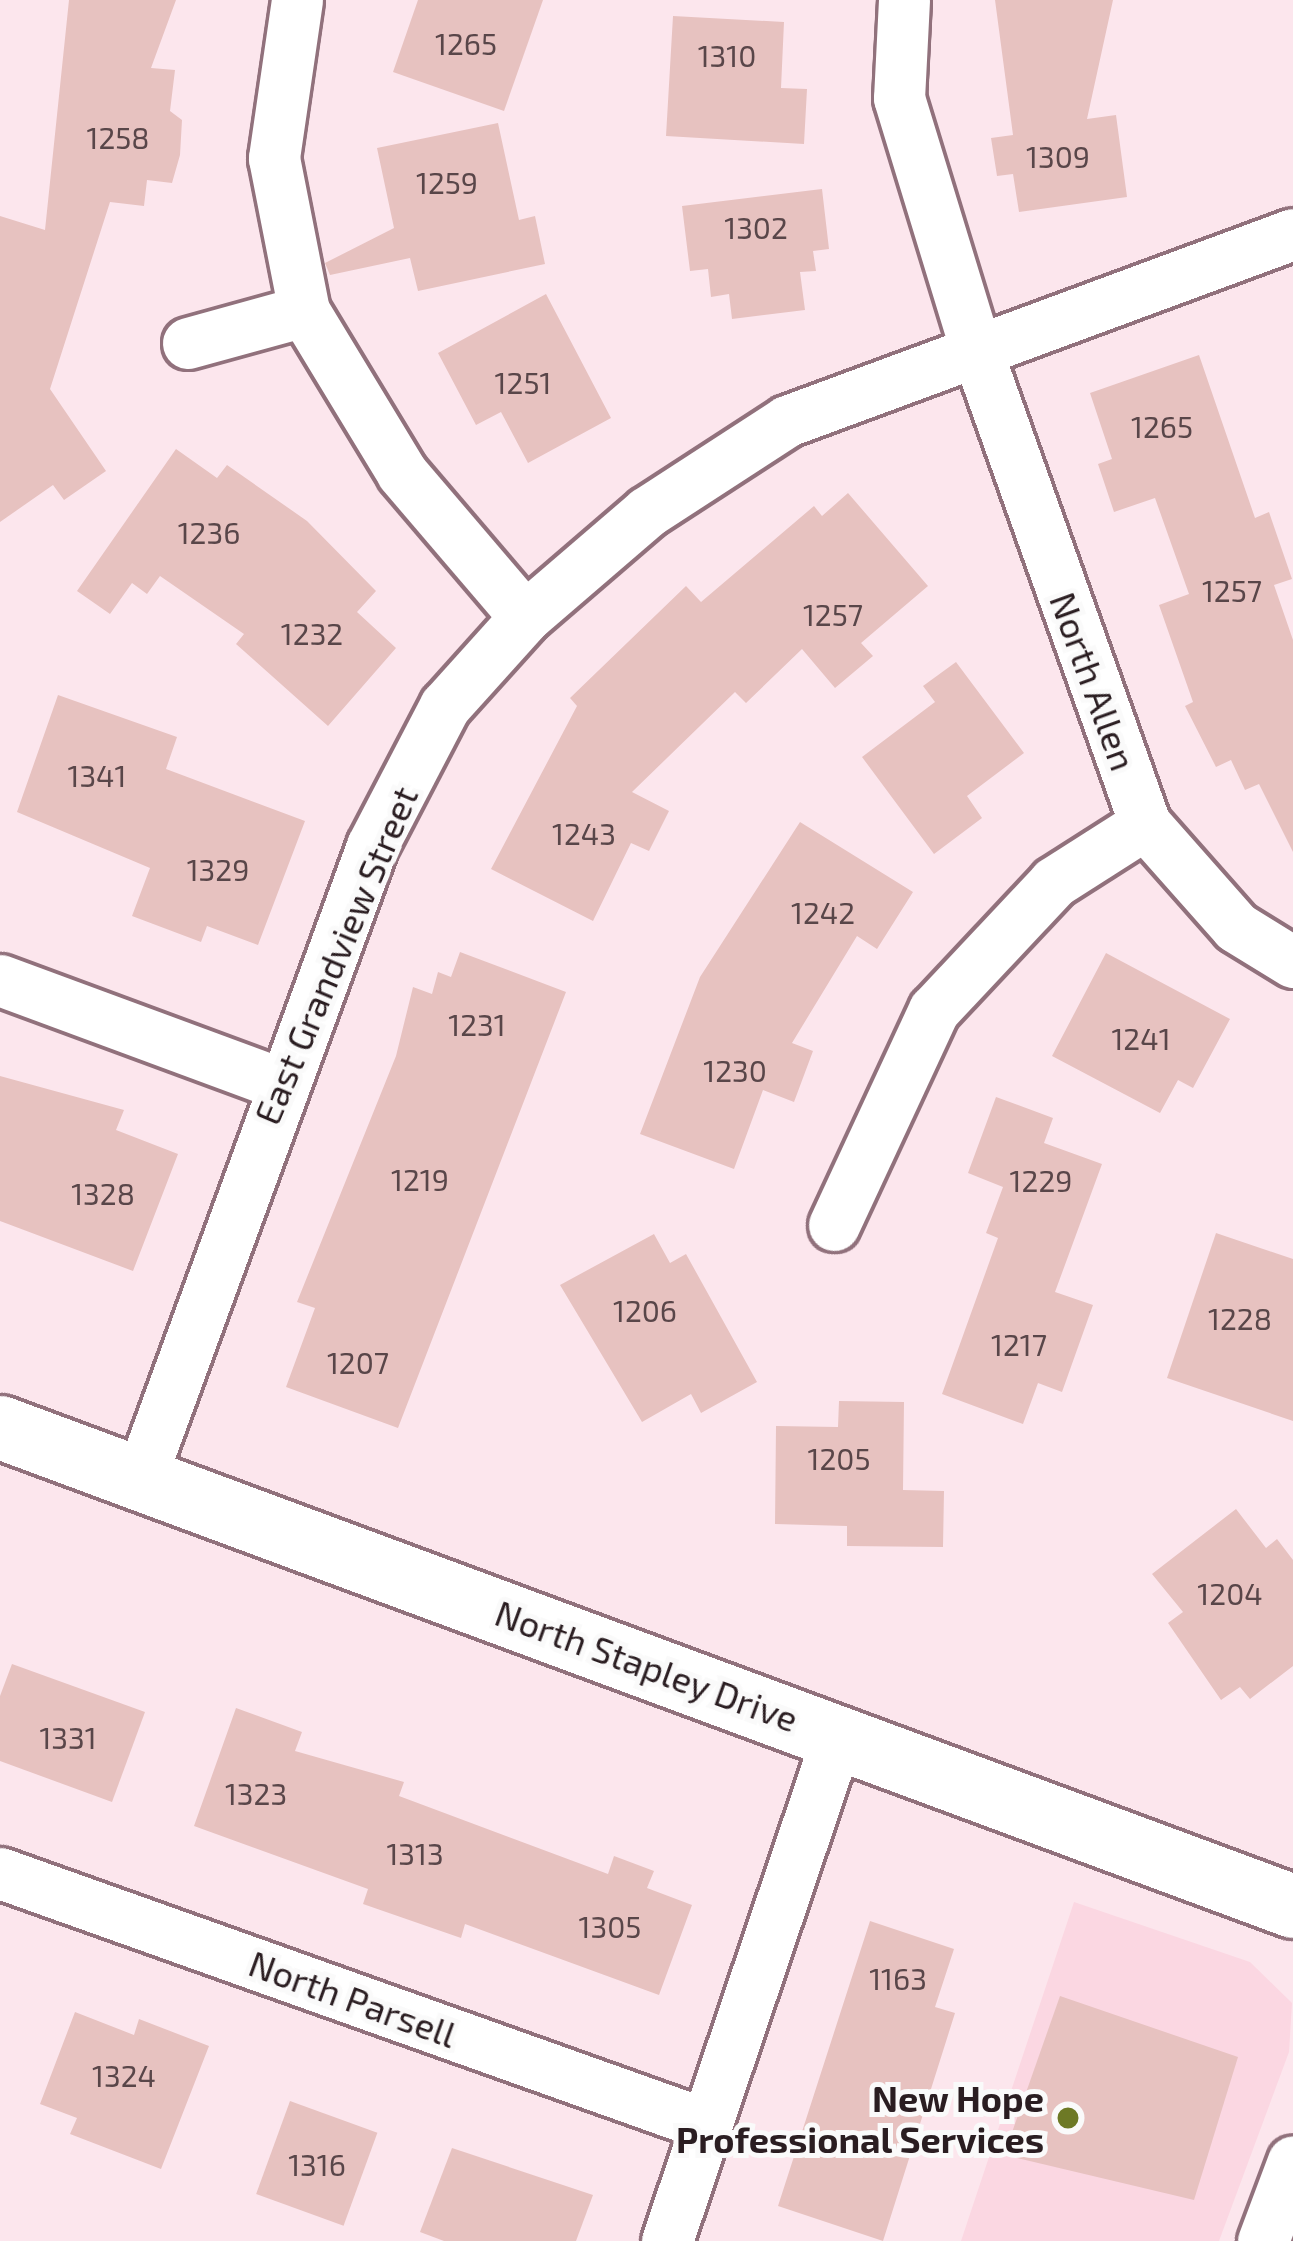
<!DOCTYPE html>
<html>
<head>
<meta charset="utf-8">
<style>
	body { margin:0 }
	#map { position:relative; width:1293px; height:2241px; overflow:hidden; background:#fce6ed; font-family:"Exo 2",sans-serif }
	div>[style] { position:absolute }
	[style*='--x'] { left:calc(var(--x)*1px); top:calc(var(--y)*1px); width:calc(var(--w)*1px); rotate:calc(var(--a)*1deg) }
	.built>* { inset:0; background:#fbd7e2 }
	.building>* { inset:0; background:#e7c2c0; transform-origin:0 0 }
	.roads { filter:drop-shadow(3px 0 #91717c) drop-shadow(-3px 0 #91717c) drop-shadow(0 3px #91717c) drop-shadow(0 -3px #91717c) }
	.minor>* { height:51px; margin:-25.5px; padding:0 25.5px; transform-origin:25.5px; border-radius:25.5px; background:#fff }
	.major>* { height:63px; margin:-31.5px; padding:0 31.5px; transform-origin:31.5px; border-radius:31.5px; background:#fff }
	.dots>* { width:33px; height:33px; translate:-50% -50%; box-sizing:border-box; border:6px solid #fafafa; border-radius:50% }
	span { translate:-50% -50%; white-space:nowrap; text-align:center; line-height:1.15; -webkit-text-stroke:10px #fafafa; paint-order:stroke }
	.number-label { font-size:30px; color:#594649 }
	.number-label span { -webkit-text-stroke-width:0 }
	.street-label { font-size:36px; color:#2a1d21 }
	.poi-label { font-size:36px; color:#2a1d21; font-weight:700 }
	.right { translate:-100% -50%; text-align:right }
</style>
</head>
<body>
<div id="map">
	<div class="built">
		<i style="clip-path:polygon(1074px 1902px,1250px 1962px,1292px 2003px,1289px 2052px,1219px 2241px,961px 2241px)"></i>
	</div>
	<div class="building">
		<i style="clip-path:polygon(69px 0,176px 0,151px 68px,175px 70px,170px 111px,182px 120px,180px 155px,172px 183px,147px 180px,144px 206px,110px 202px,50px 389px,106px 471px,64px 500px,53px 485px,0 522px,0 216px,45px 230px)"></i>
		<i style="clip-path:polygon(418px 0,543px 0,504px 111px,393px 72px)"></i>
		<i style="clip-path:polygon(995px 0,1113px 0,1087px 119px,1116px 115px,1127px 197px,1019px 212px,1013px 174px,997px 176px,991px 138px,1013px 135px)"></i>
		<i style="clip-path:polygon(673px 16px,784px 22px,781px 88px,807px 89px,804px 144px,666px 136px)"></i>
		<i style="clip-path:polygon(498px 123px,519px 220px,535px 216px,545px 264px,418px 291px,410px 258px,330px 275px,325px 263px,394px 228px,377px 148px)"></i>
		<i style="clip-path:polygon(822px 189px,829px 249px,813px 251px,816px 271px,800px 272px,805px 310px,732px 319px,729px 294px,711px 297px,708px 269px,690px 271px,682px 206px)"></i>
		<i style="clip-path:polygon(546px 294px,611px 418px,528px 463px,501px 412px,476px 425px,438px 353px)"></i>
		<i style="clip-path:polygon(1199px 355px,1255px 518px,1269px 512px,1292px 579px,1274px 585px,1293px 640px,1293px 852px,1259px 784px,1245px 790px,1231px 760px,1216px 767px,1185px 706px,1193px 702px,1159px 605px,1189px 594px,1155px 498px,1114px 512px,1098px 464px,1112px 459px,1090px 393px)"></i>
		<i style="clip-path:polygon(176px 449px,217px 478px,227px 465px,307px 521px,376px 591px,357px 612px,396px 648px,328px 726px,236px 644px,244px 634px,160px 576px,147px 594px,132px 583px,110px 614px,77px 591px)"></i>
		<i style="clip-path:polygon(848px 493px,928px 586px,861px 643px,873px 656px,835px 688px,802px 649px,746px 703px,735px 692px,632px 792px,669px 811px,649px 851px,631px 843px,593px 921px,491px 869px,577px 706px,570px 698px,686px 586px,701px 602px,814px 506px,822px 516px)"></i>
		<i style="clip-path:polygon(956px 662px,1024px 753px,967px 796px,982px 818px,934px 854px,862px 757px,935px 702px,923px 686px)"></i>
		<i style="clip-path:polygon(58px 695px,177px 737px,166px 769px,305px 821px,258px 945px,207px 926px,201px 942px,132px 916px,150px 868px,17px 812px)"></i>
		<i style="clip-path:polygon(800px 822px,913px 892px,877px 949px,857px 936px,792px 1043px,813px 1051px,794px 1102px,763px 1090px,734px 1169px,640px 1134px,700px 977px)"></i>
		<i style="clip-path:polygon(460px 952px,566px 992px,398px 1428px,286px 1387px,315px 1308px,297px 1302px,396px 1056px,413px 987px,432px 994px,438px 972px,451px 977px)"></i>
		<i style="clip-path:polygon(1106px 953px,1230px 1019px,1193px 1088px,1178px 1080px,1160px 1113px,1052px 1056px)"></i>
		<i style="clip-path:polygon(0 1076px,124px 1110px,116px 1130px,178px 1154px,133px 1271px,0 1221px)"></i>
		<i style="clip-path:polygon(996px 1097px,1053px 1118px,1044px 1143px,1102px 1164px,1055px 1292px,1093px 1305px,1062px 1392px,1038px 1383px,1023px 1424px,942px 1394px,998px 1238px,986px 1233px,1003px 1187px,968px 1173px)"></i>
		<i style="clip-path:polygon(1216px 1233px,1293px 1259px,1293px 1421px,1167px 1378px)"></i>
		<i style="clip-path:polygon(654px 1234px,670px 1263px,686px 1254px,757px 1382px,701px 1413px,691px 1394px,642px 1422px,560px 1285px)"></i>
		<i style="clip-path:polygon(839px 1401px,904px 1402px,903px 1490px,944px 1491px,943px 1547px,847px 1546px,847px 1526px,775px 1524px,776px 1426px,838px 1427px)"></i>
		<i style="clip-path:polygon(1236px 1509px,1266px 1548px,1277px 1539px,1293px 1560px,1293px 1666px,1250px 1699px,1240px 1687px,1221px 1700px,1168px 1623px,1183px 1612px,1152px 1574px)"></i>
		<i style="clip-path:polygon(12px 1664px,145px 1712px,112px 1802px,0 1761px,0 1696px)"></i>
		<i style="clip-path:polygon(236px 1708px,302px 1732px,295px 1751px,404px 1782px,399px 1796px,608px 1874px,614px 1856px,654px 1871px,647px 1888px,692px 1905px,659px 1995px,465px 1924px,461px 1938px,363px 1904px,368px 1889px,194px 1826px)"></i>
		<i style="clip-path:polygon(870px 1921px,954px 1949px,935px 2007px,955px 2013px,883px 2241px,778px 2206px)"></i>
		<i style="clip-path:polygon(1060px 1996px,1238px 2057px,1194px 2200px,1004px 2155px)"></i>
		<i style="clip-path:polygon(75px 2012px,134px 2035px,139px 2019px,209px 2046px,161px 2169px,70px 2134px,77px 2118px,40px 2104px)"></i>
		<i style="left:290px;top:2101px;width:93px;height:99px;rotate:20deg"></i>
		<i style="clip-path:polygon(452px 2148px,593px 2195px,576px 2241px,444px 2241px,420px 2232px)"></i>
	</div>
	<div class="roads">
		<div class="minor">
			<i style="--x:297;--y:0;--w:160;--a:98.3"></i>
			<i style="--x:274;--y:158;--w:156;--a:78.9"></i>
			<i style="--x:304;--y:311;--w:189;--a:58.8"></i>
			<i style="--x:402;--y:473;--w:189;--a:49.5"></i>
			<i style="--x:904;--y:0;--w:98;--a:92.9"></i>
			<i style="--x:899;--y:98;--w:259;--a:73"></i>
			<i style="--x:975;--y:346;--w:507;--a:70.42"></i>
			<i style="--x:1145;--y:824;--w:137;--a:48.5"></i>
			<i style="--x:1236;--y:927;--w:67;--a:31.6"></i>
			<i style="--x:188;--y:343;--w:120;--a:-15.4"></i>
			<i style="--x:0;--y:980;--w:296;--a:20.3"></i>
			<i style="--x:834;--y:1225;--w:237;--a:-65.1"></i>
			<i style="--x:934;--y:1010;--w:175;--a:-46.8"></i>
			<i style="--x:1054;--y:882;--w:108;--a:-32.5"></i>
			<i style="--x:140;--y:1479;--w:674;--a:-69.87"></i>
			<i style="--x:372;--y:846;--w:158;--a:-62.5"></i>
			<i style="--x:445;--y:706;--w:120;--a:-48"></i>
			<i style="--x:525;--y:617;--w:161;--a:-40.7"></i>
			<i style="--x:647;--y:512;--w:167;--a:-33"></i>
			<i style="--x:787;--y:421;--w:539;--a:-20.28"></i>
			<i style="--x:0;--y:1873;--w:748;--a:19.6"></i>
			<i style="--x:667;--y:2241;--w:534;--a:-71.33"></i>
			<i style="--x:1263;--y:2241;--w:85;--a:-69.4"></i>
		</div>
		<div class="major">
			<i style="--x:0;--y:1427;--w:1379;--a:20.33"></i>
		</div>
	</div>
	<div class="dots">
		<i style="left:1068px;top:2118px;background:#6d7925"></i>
	</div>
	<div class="number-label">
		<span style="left:466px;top:43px">1265</span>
		<span style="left:727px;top:55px">1310</span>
		<span style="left:118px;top:137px">1258</span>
		<span style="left:1058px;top:156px">1309</span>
		<span style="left:447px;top:182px">1259</span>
		<span style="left:756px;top:227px">1302</span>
		<span style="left:523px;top:382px">1251</span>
		<span style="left:1162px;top:426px">1265</span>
		<span style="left:209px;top:532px">1236</span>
		<span style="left:1232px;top:590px">1257</span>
		<span style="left:833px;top:614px">1257</span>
		<span style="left:312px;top:633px">1232</span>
		<span style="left:97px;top:775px">1341</span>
		<span style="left:584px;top:833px">1243</span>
		<span style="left:218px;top:869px">1329</span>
		<span style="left:823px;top:912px">1242</span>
		<span style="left:477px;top:1024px">1231</span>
		<span style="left:1141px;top:1038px">1241</span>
		<span style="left:735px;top:1070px">1230</span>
		<span style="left:420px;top:1179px">1219</span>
		<span style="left:1041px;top:1180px">1229</span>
		<span style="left:103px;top:1193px">1328</span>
		<span style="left:645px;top:1310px">1206</span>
		<span style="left:1240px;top:1318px">1228</span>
		<span style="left:1019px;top:1344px">1217</span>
		<span style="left:358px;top:1362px">1207</span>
		<span style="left:839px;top:1458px">1205</span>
		<span style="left:1230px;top:1593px">1204</span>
		<span style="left:68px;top:1737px">1331</span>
		<span style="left:256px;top:1793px">1323</span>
		<span style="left:415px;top:1853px">1313</span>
		<span style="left:610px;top:1926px">1305</span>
		<span style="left:898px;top:1978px">1163</span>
		<span style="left:124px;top:2075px">1324</span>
		<span style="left:317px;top:2164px">1316</span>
	</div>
	<div class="street-label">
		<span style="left:1094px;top:681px;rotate:70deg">North Allen</span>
		<span style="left:335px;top:955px;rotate:-67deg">East Grandview Street</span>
		<span style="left:647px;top:1665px;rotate:20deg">North Stapley Drive</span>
		<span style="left:353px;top:1998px;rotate:20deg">North Parsell</span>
	</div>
	<div class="poi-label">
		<span class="right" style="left:1044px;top:2118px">New Hope<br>Professional Services</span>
	</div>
</div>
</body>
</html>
